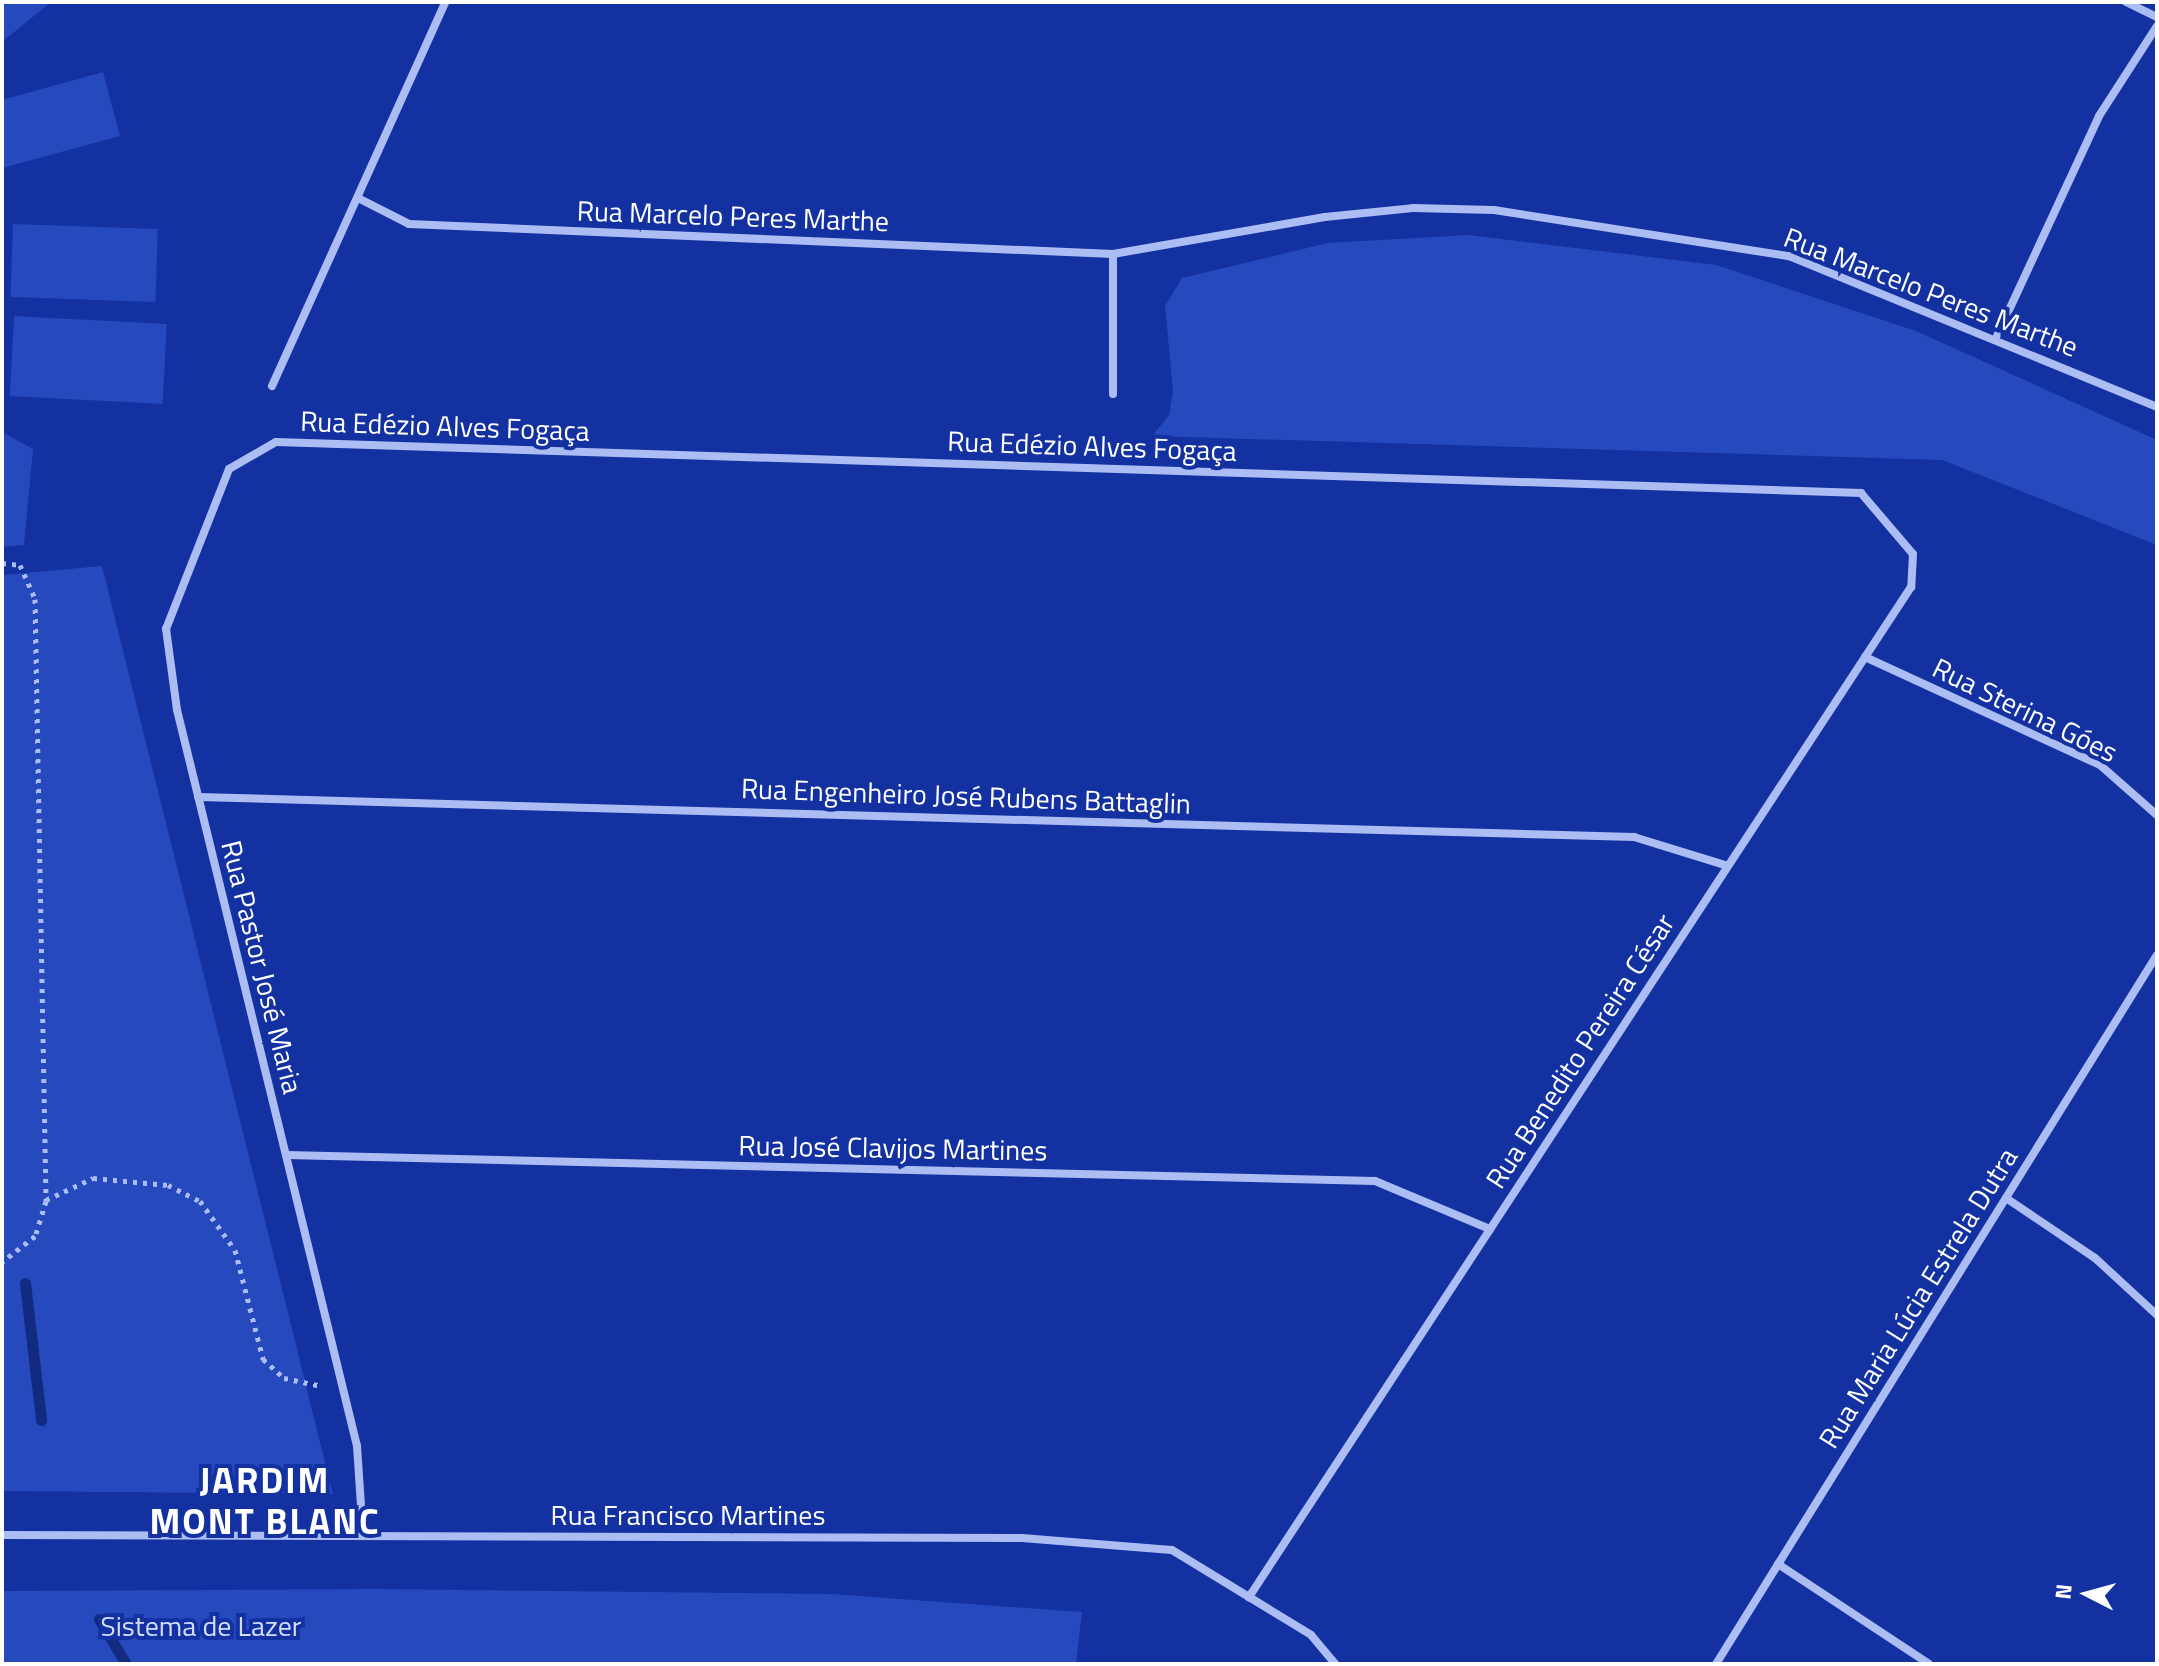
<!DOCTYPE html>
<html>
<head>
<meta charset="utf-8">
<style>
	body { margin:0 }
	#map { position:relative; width:2159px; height:1666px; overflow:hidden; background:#1331a0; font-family:"Titillium Web",sans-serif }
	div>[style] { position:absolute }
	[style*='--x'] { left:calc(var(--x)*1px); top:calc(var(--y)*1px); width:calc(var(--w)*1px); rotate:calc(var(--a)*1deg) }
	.green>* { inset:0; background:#2649be; transform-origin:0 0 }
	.stream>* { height:11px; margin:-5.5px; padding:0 5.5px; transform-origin:5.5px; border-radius:5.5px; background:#132a81 }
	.path>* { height:5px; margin-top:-2.5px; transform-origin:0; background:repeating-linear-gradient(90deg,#acbdf4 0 4px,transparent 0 10px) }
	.street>* { height:8px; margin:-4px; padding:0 4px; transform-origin:4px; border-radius:4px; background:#acbdf4 }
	span { translate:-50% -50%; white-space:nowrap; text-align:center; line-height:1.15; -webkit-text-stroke:8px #1331a0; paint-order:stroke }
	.street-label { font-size:28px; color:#fff }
	.park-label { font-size:28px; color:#d5defe }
	.district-label { font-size:36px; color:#fff; font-weight:700; letter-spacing:2px }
	.frame { position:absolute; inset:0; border:4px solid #fff; pointer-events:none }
	.north { position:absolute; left:2047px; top:1554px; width:80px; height:80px; -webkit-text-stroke:6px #1331a0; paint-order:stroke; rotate:276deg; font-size:22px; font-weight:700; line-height:32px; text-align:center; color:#fff }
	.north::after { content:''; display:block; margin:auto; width:28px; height:36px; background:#fff; clip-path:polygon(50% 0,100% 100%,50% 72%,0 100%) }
</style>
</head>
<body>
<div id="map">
	<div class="green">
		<i style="clip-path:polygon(2px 2px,51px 2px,2px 42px)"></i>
		<i style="clip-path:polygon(103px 72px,120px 136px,2px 168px,2px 100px)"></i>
		<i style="left:13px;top:224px;width:145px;height:73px;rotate:2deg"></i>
		<i style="clip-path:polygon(1468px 235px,1716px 265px,1916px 331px,2157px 440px,2157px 545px,1942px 460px,1152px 436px,1169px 415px,1173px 392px,1165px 306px,1182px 278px,1328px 243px)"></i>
		<i style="left:14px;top:316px;width:153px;height:80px;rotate:3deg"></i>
		<i style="clip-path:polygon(2px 432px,33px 449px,24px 545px,2px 547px)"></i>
		<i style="clip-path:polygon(102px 566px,333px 1494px,2px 1491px,2px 575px)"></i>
		<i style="clip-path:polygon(374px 1589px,831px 1594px,1082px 1612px,1076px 1664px,2px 1664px,2px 1591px)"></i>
	</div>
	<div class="stream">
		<i style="--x:25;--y:1283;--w:138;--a:83.3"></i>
		<i style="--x:99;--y:1619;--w:52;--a:59"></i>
	</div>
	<div class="path">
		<i style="--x:2;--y:563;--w:18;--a:6"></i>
		<i style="--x:20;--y:565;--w:37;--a:66"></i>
		<i style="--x:35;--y:599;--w:602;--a:88.95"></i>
		<i style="--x:46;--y:1201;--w:37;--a:107"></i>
		<i style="--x:35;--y:1236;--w:42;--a:141.8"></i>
		<i style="--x:46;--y:1200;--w:52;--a:-25.1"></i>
		<i style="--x:93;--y:1178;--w:75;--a:5.3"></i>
		<i style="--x:168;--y:1185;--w:36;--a:27"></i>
		<i style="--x:200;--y:1201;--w:60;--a:54.5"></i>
		<i style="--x:235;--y:1250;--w:113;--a:75.6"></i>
		<i style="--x:263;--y:1359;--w:28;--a:42"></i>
		<i style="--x:284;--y:1378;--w:35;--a:12"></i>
	</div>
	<div class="street">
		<i style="--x:2126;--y:2;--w:34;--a:26"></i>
		<i style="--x:358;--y:198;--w:57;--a:27"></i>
		<i style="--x:409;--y:224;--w:705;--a:2.44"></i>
		<i style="--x:1113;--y:254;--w:215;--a:-9.9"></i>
		<i style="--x:1325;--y:217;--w:88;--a:-5.8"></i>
		<i style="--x:1413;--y:208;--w:81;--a:1.4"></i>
		<i style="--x:1494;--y:210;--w:299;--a:8.9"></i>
		<i style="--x:1789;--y:256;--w:398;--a:22.3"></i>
		<i style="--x:1997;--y:336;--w:242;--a:-65.1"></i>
		<i style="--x:2099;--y:116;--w:107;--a:-57.2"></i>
		<i style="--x:272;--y:386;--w:421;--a:-65.7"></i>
		<i style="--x:1113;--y:394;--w:140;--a:-90"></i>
		<i style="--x:1865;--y:657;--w:259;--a:24.7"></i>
		<i style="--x:2100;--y:765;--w:76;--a:41.3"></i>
		<i style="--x:198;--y:797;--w:1437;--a:1.6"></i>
		<i style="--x:1634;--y:837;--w:98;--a:17.1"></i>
		<i style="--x:286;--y:1155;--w:1089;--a:1.37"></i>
		<i style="--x:1375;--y:1181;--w:125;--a:22.7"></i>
		<i style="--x:2006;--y:1198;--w:107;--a:34"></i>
		<i style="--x:2095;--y:1258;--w:84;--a:42.6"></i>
		<i style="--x:2;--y:1535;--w:1020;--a:0.17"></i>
		<i style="--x:1022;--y:1538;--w:150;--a:4.6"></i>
		<i style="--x:1172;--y:1550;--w:163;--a:31.4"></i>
		<i style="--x:1311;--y:1635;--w:38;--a:50"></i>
		<i style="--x:363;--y:1536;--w:90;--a:-93.8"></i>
		<i style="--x:357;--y:1446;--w:758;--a:-103.74"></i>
		<i style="--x:177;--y:710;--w:82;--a:-97.7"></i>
		<i style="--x:166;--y:629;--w:172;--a:-68.5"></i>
		<i style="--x:229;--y:469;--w:54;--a:-29.9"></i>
		<i style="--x:276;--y:442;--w:1586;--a:1.84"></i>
		<i style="--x:1861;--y:493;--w:80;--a:49.6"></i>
		<i style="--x:1913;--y:554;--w:33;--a:93"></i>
		<i style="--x:1911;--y:587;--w:1208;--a:123.24"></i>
		<i style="--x:1778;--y:1564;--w:181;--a:33.5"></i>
		<i style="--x:1716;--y:1664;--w:835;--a:-58.12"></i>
	</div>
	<div class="street-label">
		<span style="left:733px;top:216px;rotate:2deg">Rua Marcelo Peres Marthe</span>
		<span style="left:1931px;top:292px;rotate:21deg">Rua Marcelo Peres Marthe</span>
		<span style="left:445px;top:426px;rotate:2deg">Rua Edézio Alves Fogaça</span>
		<span style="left:1092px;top:446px;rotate:2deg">Rua Edézio Alves Fogaça</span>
		<span style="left:2025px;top:710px;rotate:26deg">Rua Sterina Góes</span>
		<span style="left:966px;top:796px;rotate:2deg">Rua Engenheiro José Rubens Battaglin</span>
		<span style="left:262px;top:967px;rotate:76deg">Rua Pastor José Maria</span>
		<span style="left:1580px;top:1051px;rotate:-57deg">Rua Benedito Pereira César</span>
		<span style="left:893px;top:1148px;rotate:1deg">Rua José Clavijos Martines</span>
		<span style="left:1918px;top:1298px;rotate:-58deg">Rua Maria Lúcia Estrela Dutra</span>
		<span style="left:688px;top:1515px">Rua Francisco Martines</span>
	</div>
	<div class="park-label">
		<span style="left:201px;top:1626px">Sistema de Lazer</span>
	</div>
	<div class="district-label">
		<span style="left:265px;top:1500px">JARDIM<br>MONT BLANC</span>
	</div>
	<div class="frame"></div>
	<div class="north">N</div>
</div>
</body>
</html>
